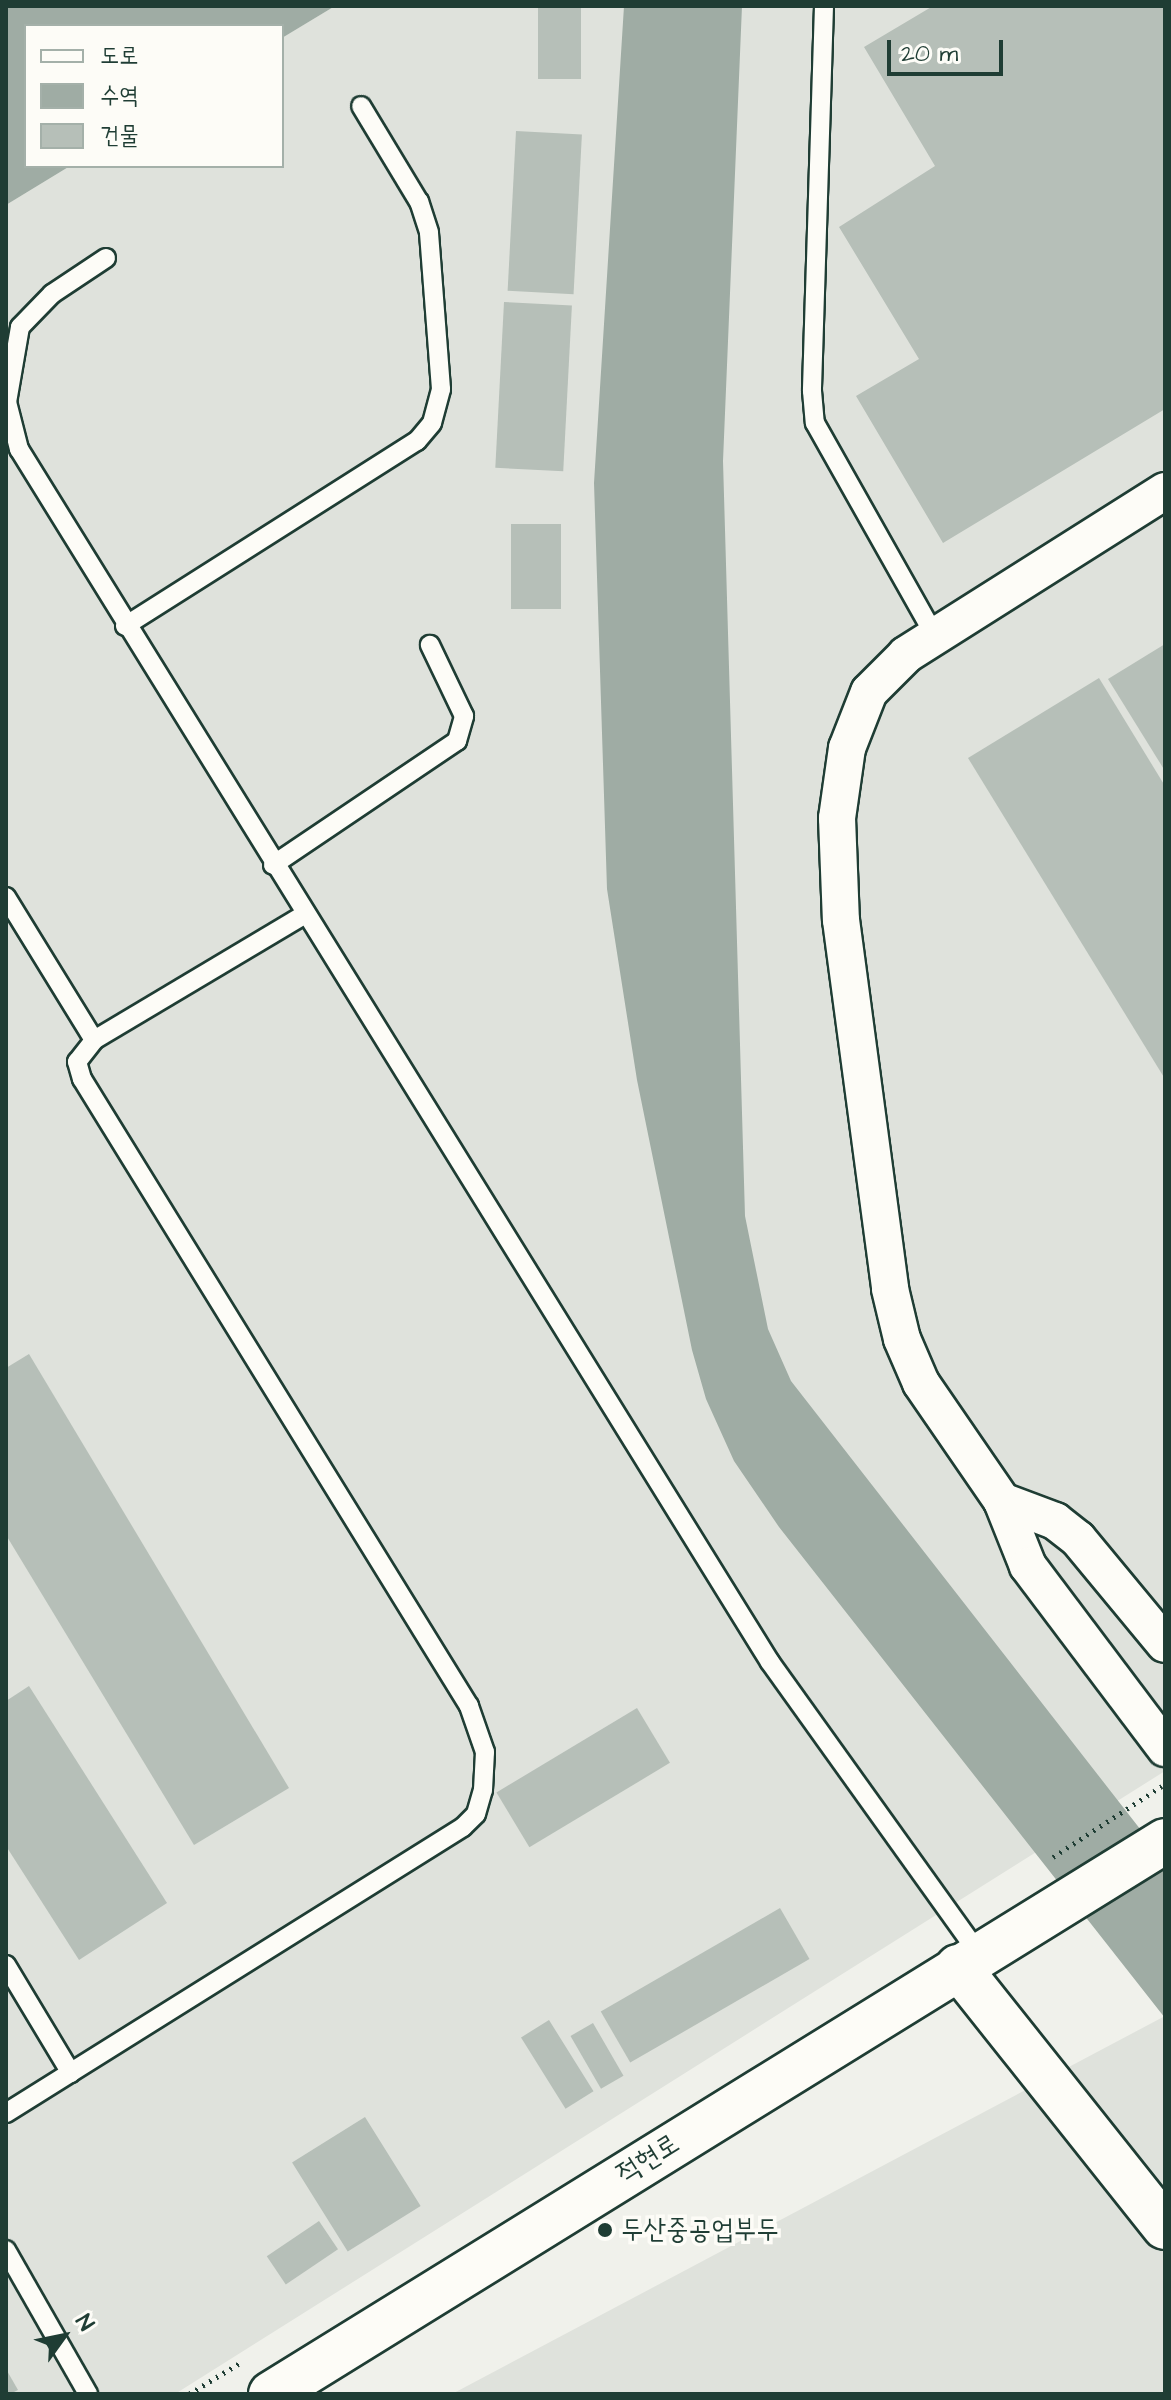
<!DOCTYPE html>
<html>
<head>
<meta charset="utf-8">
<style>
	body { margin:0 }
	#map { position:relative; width:1171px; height:2400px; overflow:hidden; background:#f0f1eb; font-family:"Architects Daughter","Poor Story",sans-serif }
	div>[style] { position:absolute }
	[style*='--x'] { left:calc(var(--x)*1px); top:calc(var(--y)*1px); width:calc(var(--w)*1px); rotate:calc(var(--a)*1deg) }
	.built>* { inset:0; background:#dfe2dc }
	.water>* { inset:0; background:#9faca4 }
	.building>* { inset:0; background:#b6bfb8; transform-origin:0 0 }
	.path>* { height:5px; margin-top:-2.5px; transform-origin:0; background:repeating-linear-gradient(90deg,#1f3d34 0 2px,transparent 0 8px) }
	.roads { filter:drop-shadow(2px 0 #1f3d34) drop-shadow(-2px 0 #1f3d34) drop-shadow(0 2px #1f3d34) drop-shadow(0 -2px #1f3d34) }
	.lane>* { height:18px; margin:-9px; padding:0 9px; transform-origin:9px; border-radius:9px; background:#fdfcf7 }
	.street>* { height:36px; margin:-18px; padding:0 18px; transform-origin:18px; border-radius:18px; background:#fdfcf7 }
	.secondary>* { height:44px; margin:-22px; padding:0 22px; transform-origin:22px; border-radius:22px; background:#fdfcf7 }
	.primary>* { height:44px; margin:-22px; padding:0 22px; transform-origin:22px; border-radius:22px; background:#fdfcf7 }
	.dots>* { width:22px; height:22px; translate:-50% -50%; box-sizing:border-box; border:4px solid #fdfcf7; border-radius:50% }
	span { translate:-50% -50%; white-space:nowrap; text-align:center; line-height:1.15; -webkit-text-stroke:7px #fdfcf7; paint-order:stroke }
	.street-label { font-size:28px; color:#1f3d34 }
	.poi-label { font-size:28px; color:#1f3d34 }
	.left { translate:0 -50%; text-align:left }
	.frame { position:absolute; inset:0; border:8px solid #1f3d34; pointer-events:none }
	.legend { position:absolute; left:24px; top:24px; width:260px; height:144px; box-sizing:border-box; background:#fdfcf7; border:2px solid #a4b0a9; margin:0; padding:10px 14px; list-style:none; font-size:24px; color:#1f3d34 }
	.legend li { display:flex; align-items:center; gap:16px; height:40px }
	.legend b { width:40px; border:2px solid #a4b0a9 }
	.north { position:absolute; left:24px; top:2296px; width:80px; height:80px; -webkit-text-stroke:6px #fdfcf7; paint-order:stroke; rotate:57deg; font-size:22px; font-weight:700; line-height:32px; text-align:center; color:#1f3d34 }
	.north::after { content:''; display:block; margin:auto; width:28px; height:36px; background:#1f3d34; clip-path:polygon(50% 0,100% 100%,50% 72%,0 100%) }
	.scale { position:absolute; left:887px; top:40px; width:116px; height:36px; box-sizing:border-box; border:4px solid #1f3d34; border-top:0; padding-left:10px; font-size:24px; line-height:28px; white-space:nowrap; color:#1f3d34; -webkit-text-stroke:6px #fdfcf7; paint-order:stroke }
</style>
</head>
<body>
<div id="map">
	<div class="built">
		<i style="clip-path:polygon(335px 6px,1165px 6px,1165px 1771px,175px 2394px,6px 2394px,6px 205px,70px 166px,282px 166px,282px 38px)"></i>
		<i style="clip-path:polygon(1165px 2016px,1165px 2394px,452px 2394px)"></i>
	</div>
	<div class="water">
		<i style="clip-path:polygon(6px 6px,335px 6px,282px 38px,282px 26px,26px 26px,26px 166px,70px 166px,6px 205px)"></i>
		<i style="clip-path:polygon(624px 6px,742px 6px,723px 461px,745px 1216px,768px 1329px,791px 1381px,1165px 1861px,1165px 2018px,779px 1527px,734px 1461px,706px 1399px,692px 1350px,637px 1080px,607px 889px,594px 483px)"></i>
	</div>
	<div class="building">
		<i style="left:538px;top:6px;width:43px;height:73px"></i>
		<i style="clip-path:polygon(933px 6px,1165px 6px,1165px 409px,943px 543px,856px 396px,919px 359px,839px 227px,935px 166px,864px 47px)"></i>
		<i style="left:516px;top:131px;width:66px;height:160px;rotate:3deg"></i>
		<i style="left:504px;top:302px;width:68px;height:166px;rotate:3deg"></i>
		<i style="left:511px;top:524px;width:50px;height:85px"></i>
		<i style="clip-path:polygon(1165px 644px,1165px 771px,1108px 679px)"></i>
		<i style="clip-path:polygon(1099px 678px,1165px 786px,1165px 1079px,968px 758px)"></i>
		<i style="clip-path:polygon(29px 1354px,289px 1788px,194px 1845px,6px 1535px,6px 1368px)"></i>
		<i style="clip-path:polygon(29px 1686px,167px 1903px,79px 1960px,6px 1846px,6px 1701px)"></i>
		<i style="left:637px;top:1708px;width:64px;height:164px;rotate:59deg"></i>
		<i style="left:780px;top:1908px;width:59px;height:207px;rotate:60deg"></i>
		<i style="left:549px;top:2020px;width:84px;height:33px;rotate:58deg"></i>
		<i style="left:593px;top:2023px;width:61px;height:26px;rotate:60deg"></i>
		<i style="left:365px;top:2117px;width:105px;height:86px;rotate:58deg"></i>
		<i style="left:319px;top:2221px;width:34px;height:63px;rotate:56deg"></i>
		<i style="clip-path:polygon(6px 2369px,18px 2390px,10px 2394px,6px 2394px)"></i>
	</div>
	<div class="path">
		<i style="--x:1053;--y:1857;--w:130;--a:-33.1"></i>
		<i style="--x:189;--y:2394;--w:63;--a:-31.4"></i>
	</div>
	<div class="roads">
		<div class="lane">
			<i style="--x:824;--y:6;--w:385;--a:91.8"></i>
			<i style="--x:812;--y:391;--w:32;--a:85"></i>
			<i style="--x:815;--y:423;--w:244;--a:60.6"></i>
			<i style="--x:106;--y:258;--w:65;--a:146.3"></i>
			<i style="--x:52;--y:294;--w:46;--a:134.1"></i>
			<i style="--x:20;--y:327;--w:76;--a:99.8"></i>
			<i style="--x:7;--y:402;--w:49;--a:75.7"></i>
			<i style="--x:19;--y:449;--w:1427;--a:58.24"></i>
			<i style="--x:770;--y:1662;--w:359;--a:54.4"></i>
			<i style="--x:125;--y:626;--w:346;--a:-32.4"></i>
			<i style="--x:417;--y:441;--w:23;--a:-50"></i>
			<i style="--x:432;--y:423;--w:35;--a:-75"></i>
			<i style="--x:441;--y:389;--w:157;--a:-94.4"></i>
			<i style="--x:429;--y:232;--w:32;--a:-108"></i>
			<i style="--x:419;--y:202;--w:112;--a:-121.1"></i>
			<i style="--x:273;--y:865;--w:222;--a:-34"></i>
			<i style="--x:457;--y:741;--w:26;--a:-74"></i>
			<i style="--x:464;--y:716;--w:79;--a:-115.6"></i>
			<i style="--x:6;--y:897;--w:168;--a:58.4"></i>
			<i style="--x:6;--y:1965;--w:126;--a:59"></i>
			<i style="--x:6;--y:2113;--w:539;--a:-32.04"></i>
			<i style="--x:463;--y:1827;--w:18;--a:-45"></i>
			<i style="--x:476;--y:1814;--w:25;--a:-74"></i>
			<i style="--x:483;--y:1790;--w:38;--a:-87"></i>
			<i style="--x:485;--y:1752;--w:49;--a:-109.2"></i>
			<i style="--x:469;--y:1706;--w:737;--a:-121.68"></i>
			<i style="--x:82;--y:1079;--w:18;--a:-106"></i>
			<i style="--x:77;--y:1062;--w:28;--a:-52"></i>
			<i style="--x:94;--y:1040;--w:244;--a:-30.8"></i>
			<i style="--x:6;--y:2250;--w:166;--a:60.3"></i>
		</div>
		<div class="street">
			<i style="--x:1165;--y:491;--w:307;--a:147.7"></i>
			<i style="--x:906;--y:655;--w:52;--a:135"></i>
			<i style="--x:869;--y:692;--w:60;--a:111.4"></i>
			<i style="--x:847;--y:748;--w:71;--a:98.1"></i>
			<i style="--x:837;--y:818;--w:102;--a:87.8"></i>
			<i style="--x:841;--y:920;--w:372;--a:82.4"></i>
			<i style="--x:890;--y:1289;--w:51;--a:76.5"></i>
			<i style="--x:902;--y:1339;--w:48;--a:66.6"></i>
			<i style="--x:921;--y:1383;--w:143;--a:55.5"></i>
			<i style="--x:1002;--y:1501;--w:70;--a:68.2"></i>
			<i style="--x:1028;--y:1566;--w:228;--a:53"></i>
			<i style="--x:1002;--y:1501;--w:57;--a:20.7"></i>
			<i style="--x:1055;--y:1521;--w:29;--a:38"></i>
			<i style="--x:1078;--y:1539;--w:136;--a:50.4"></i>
		</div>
		<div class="secondary">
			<i style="--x:958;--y:1967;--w:332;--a:51.5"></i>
		</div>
		<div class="primary">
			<i style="--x:271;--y:2394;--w:1051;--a:-31.74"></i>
		</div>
	</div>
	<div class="dots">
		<i style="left:605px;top:2230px;background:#1f3d34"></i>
	</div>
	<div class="street-label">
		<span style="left:648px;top:2159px;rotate:-32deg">적현로</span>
	</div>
	<div class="poi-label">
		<span class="left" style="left:621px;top:2230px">두산중공업부두</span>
	</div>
	<div class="frame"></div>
	<ul class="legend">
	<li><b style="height:10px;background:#fdfcf7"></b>도로</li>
	<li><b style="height:22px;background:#9faca4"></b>수역</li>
	<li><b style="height:22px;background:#b6bfb8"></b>건물</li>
	</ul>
	<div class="north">N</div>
	<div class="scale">20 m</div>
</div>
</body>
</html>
